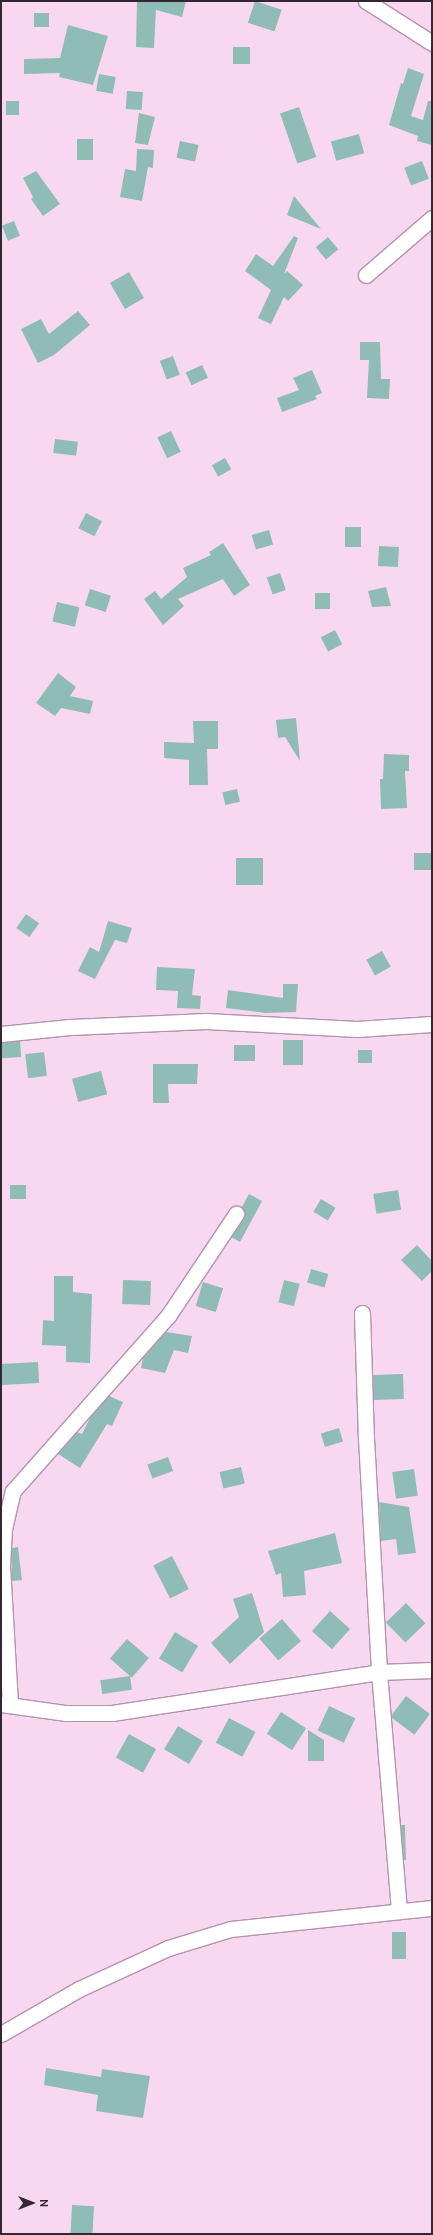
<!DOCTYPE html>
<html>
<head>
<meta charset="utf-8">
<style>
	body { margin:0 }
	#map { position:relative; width:433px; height:2235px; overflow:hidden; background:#f8d8f0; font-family:Ubuntu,sans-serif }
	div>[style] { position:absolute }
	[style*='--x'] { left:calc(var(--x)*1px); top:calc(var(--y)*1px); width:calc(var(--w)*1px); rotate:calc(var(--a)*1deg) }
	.building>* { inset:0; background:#90bcb8; transform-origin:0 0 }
	.roads { filter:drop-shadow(1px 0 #b294ab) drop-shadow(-1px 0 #b294ab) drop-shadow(0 1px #b294ab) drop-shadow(0 -1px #b294ab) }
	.street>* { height:15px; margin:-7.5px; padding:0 7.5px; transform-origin:7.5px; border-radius:7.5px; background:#fff }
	span { translate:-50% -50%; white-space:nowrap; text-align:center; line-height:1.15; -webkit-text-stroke:3px #f8d8f0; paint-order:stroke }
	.frame { position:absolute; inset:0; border:2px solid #332831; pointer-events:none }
	.north { position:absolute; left:12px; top:2183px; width:40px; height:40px; -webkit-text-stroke:3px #f8d8f0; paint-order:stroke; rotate:90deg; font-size:11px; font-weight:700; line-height:16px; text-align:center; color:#332831 }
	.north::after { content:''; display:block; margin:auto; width:14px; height:18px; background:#332831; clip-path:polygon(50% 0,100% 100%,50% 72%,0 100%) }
</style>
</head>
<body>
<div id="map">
	<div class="building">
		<i style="clip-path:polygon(137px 1px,186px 1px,182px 17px,156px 10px,154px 48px,136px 47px)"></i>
		<i style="left:255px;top:1px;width:28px;height:23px;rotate:18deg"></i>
		<i style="left:34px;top:13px;width:15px;height:14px"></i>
		<i style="clip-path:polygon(68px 25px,108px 36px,93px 85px,59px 77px,60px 73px,24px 74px,24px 59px,60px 58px)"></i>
		<i style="left:233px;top:47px;width:17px;height:17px"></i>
		<i style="clip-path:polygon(408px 68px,424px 74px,411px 116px,423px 120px,428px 101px,432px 101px,432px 145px,417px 141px,418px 136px,389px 125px,401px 83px,403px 84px)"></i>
		<i style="left:99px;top:74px;width:17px;height:17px;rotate:10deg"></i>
		<i style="left:127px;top:91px;width:16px;height:18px;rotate:4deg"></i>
		<i style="left:6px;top:101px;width:13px;height:14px"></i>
		<i style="left:299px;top:107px;width:53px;height:20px;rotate:71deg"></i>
		<i style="clip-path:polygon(139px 113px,155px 117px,148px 145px,135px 143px)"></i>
		<i style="left:359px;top:134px;width:20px;height:29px;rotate:75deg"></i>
		<i style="left:77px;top:139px;width:16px;height:21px"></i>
		<i style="left:180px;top:141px;width:19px;height:17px;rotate:12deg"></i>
		<i style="clip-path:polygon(137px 149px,154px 150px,153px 168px,148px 167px,142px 201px,120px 197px,125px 169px,136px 171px)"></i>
		<i style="left:422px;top:161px;width:19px;height:19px;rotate:69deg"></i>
		<i style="clip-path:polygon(36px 171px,60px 204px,43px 216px,31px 199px,33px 197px,23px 178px)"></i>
		<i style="clip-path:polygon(294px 196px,321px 229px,287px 215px)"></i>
		<i style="left:14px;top:221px;width:16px;height:13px;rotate:68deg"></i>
		<i style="clip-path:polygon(294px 236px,298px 238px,284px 274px,287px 271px,303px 285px,288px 301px,284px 297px,271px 324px,258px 318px,271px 290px,245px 271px,256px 254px,273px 266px)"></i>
		<i style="left:328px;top:237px;width:16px;height:16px;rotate:50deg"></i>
		<i style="left:129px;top:272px;width:30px;height:22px;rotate:60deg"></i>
		<i style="clip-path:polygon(78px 311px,90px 325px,54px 355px,38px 363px,21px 329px,41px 319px,49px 334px)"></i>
		<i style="clip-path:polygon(360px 342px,380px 342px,381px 379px,390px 379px,389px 399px,367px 398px,369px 360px,360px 360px)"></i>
		<i style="left:173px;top:356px;width:20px;height:14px;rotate:70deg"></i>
		<i style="left:202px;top:365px;width:14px;height:18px;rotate:65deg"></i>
		<i style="clip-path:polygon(312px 370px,322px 393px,315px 396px,317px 399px,282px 412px,277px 398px,299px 390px,293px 378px)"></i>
		<i style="left:171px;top:431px;width:23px;height:15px;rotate:65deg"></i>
		<i style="left:55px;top:439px;width:23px;height:14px;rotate:7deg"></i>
		<i style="left:225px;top:458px;width:13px;height:15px;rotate:61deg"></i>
		<i style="left:86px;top:513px;width:18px;height:17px;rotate:27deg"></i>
		<i style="left:361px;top:527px;width:20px;height:16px;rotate:90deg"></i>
		<i style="left:269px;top:530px;width:15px;height:18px;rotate:74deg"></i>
		<i style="clip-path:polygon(223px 543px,250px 585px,234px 596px,223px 579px,178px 599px,184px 606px,163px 625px,144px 599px,155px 591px,161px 599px,187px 577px,183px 568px,211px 555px,209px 552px)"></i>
		<i style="left:379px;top:546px;width:20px;height:20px;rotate:3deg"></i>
		<i style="left:280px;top:573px;width:18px;height:14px;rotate:71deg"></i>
		<i style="clip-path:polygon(386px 587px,391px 606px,372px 607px,368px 591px)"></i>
		<i style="left:90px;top:589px;width:22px;height:17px;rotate:18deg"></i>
		<i style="left:315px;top:593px;width:15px;height:16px"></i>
		<i style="left:57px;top:602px;width:23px;height:20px;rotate:13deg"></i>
		<i style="left:335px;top:630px;width:16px;height:16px;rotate:63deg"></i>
		<i style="clip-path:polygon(58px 673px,76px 687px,70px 696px,93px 701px,90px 714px,61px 708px,55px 716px,36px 703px)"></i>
		<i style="clip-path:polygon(296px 718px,300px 761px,285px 737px,278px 738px,276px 720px)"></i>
		<i style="clip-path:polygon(193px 721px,218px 721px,218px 749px,207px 749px,208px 785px,189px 785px,189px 760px,164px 758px,164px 742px,194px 743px)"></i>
		<i style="clip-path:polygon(384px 754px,409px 755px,409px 771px,405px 771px,407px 808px,381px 809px,380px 779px,383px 779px)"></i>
		<i style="left:237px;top:789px;width:13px;height:15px;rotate:77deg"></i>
		<i style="left:432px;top:853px;width:17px;height:18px;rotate:90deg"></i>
		<i style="left:236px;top:858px;width:27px;height:27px"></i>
		<i style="left:26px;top:914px;width:16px;height:17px;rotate:35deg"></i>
		<i style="clip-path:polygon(108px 921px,132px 928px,127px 943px,115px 940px,95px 979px,78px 971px,90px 947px,99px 952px)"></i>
		<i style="left:382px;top:951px;width:18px;height:18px;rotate:61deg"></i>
		<i style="clip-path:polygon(157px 967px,195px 969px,192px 995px,201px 996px,200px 1009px,177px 1008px,178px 991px,156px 990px)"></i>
		<i style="clip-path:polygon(283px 984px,298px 984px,296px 1012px,265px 1013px,226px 1008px,228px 990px,283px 998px)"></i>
		<i style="left:283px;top:1040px;width:20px;height:25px"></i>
		<i style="left:20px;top:1041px;width:16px;height:19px;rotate:86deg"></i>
		<i style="left:234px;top:1045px;width:21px;height:16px"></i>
		<i style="left:358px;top:1050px;width:14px;height:13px"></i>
		<i style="left:44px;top:1052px;width:24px;height:19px;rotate:83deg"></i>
		<i style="clip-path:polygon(153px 1064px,198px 1064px,197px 1084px,168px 1084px,169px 1103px,153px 1103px)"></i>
		<i style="left:101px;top:1071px;width:24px;height:30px;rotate:75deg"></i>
		<i style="left:26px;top:1185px;width:14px;height:16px;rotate:90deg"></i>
		<i style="left:398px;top:1190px;width:20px;height:25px;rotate:81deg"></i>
		<i style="clip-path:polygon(249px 1194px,262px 1201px,240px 1242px,231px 1237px,244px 1219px,242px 1207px)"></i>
		<i style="left:321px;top:1199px;width:17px;height:15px;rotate:31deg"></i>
		<i style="clip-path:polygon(417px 1245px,432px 1261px,432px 1271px,422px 1281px,401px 1260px)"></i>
		<i style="left:311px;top:1269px;width:18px;height:14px;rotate:16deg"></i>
		<i style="clip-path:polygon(54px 1276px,73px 1276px,73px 1292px,92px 1294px,90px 1363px,66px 1362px,66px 1346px,42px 1345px,43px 1320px,54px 1321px)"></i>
		<i style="left:123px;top:1280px;width:28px;height:24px;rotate:2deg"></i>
		<i style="left:284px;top:1280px;width:16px;height:23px;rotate:14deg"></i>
		<i style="left:203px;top:1282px;width:21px;height:25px;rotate:17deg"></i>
		<i style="clip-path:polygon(166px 1332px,192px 1336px,188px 1353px,174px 1350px,165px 1373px,141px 1368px,143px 1358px)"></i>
		<i style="left:38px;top:1362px;width:21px;height:37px;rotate:87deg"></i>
		<i style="left:403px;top:1374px;width:25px;height:30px;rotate:88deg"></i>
		<i style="clip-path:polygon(109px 1396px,123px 1402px,112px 1426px,107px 1424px,80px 1468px,58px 1454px,77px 1432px,82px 1434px,90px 1418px)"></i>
		<i style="left:339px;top:1428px;width:14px;height:19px;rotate:73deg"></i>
		<i style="left:168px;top:1457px;width:15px;height:22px;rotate:70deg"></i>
		<i style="left:241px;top:1467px;width:17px;height:22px;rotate:77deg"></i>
		<i style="left:414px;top:1469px;width:27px;height:22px;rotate:82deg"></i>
		<i style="clip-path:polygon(379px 1502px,409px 1507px,416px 1553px,398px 1555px,396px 1539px,381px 1541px)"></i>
		<i style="clip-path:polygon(335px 1533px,342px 1563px,304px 1571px,306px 1595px,283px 1597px,281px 1573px,276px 1575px,268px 1551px)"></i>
		<i style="clip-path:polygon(18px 1547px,22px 1580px,12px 1581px,12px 1548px)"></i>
		<i style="left:172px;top:1556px;width:37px;height:21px;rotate:63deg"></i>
		<i style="clip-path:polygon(252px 1593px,264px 1632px,230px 1664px,211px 1643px,239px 1617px,233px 1599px)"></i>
		<i style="left:406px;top:1603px;width:28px;height:28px;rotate:46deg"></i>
		<i style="left:330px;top:1611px;width:27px;height:27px;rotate:42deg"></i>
		<i style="left:282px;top:1619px;width:29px;height:30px;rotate:49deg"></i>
		<i style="left:175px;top:1632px;width:27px;height:31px;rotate:31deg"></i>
		<i style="left:127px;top:1639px;width:29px;height:26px;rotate:41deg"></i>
		<i style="left:130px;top:1676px;width:14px;height:30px;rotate:82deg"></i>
		<i style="left:406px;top:1696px;width:30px;height:26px;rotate:37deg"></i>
		<i style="left:329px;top:1706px;width:29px;height:27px;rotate:25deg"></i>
		<i style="left:281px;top:1712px;width:30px;height:26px;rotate:33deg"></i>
		<i style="left:229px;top:1718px;width:30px;height:28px;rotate:28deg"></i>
		<i style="left:178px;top:1726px;width:29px;height:27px;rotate:31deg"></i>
		<i style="clip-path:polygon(308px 1730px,324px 1740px,324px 1761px,308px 1761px)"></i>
		<i style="left:129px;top:1734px;width:31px;height:27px;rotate:29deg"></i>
		<i style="clip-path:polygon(401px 1825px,405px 1825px,406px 1860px,404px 1860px)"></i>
		<i style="left:392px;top:1932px;width:14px;height:27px"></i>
		<i style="clip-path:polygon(46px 2068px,101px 2077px,102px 2069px,150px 2076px,143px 2118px,96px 2111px,98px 2095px,44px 2085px)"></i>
		<i style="left:72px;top:2205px;width:22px;height:29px;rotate:3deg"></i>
	</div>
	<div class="roads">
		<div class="street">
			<i style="--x:366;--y:1;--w:78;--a:32.5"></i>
			<i style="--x:366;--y:275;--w:87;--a:-40.8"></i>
			<i style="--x:1;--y:1034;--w:69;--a:-5.8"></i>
			<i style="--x:70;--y:1027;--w:136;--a:-2.5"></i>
			<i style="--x:206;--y:1021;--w:151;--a:3"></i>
			<i style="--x:357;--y:1029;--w:75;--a:-3.8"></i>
			<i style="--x:362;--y:1313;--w:125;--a:88.2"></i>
			<i style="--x:366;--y:1438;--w:234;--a:86.8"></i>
			<i style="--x:379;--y:1672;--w:239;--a:85.2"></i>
			<i style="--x:1;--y:1704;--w:66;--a:7.9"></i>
			<i style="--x:66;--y:1713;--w:46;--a:0"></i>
			<i style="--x:112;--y:1713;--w:270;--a:-8.7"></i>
			<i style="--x:379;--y:1672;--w:53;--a:-2.2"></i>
			<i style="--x:10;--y:1704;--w:138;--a:-93.3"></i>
			<i style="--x:2;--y:1566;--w:37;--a:-87"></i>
			<i style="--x:4;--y:1529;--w:39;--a:-77"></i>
			<i style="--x:13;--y:1491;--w:234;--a:-48.5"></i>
			<i style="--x:168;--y:1316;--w:123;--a:-56.3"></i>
			<i style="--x:1;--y:2034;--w:90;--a:-30"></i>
			<i style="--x:79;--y:1989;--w:98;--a:-24.7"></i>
			<i style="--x:168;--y:1948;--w:66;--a:-16.8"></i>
			<i style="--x:231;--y:1929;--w:202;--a:-6"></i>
		</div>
	</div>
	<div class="frame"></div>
	<div class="north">N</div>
</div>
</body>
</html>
